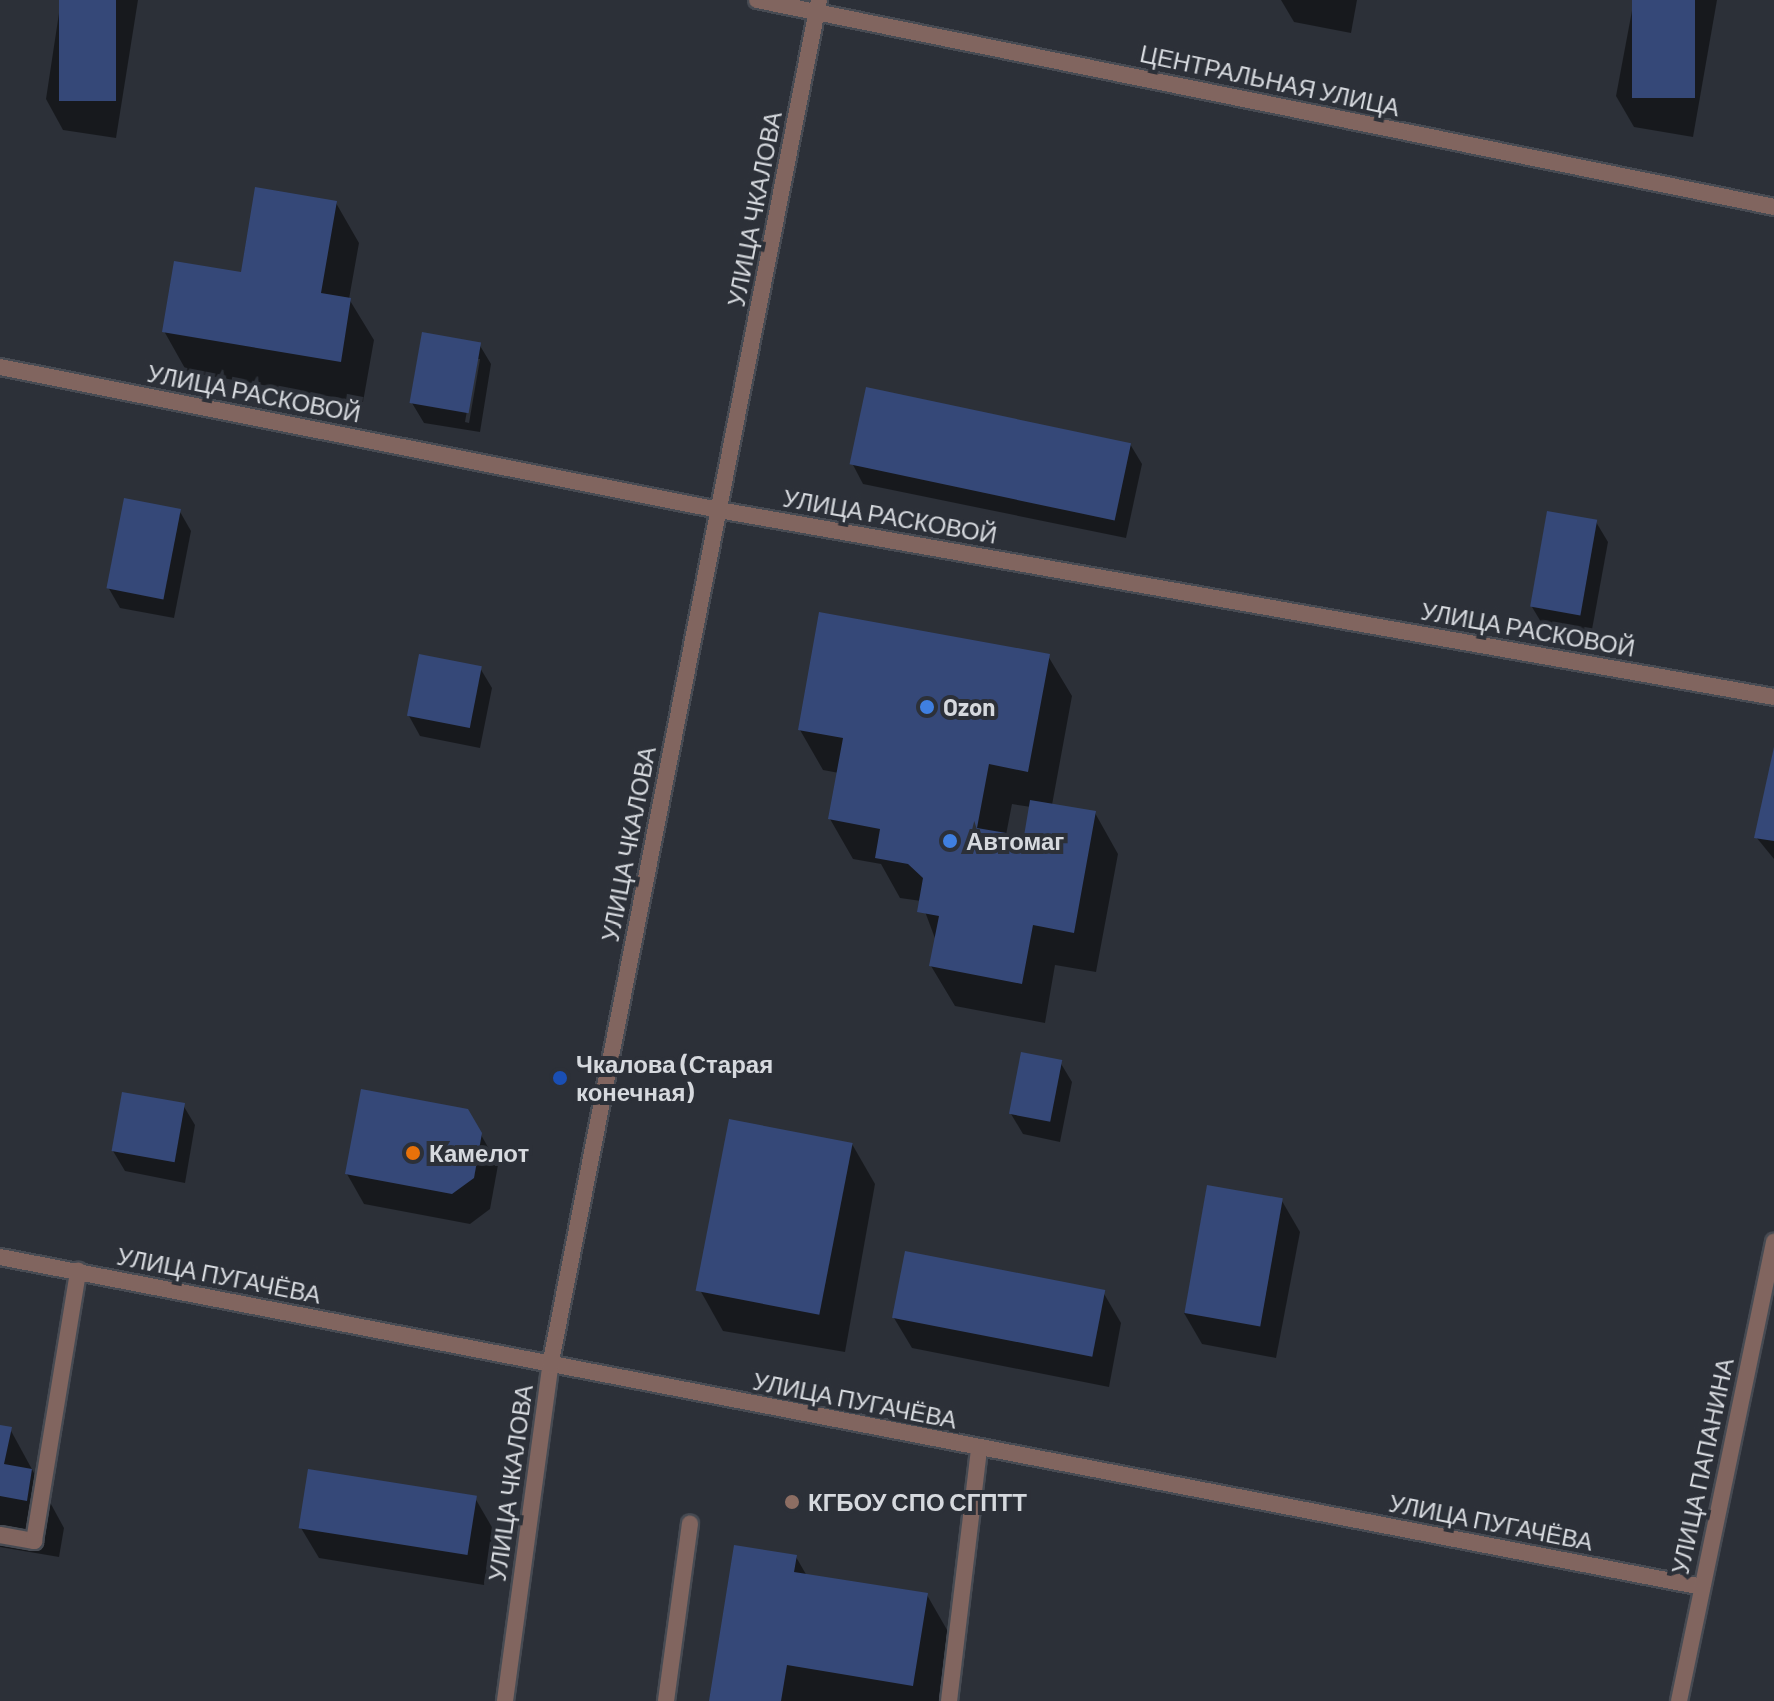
<!DOCTYPE html>
<html>
<head>
<meta charset="utf-8">
<style>
	body { margin:0 }
	#map { position:relative; width:1774px; height:1701px; overflow:hidden; background:#2c3038; font-family:Barlow,sans-serif }
	div>[style] { position:absolute }
	[style*='--x'] { left:calc(var(--x)*1px); top:calc(var(--y)*1px); width:calc(var(--w)*1px); rotate:calc(var(--a)*1deg) }
	.shadow>* { inset:0; background:#0007 }
	.building>* { inset:0; background:#354878; transform-origin:0 0 }
	.roads { filter:drop-shadow(2px 0 #474b53) drop-shadow(-2px 0 #474b53) drop-shadow(0 2px #474b53) drop-shadow(0 -2px #474b53) }
	.service>* { height:16px; margin:-8px; padding:0 8px; transform-origin:8px; border-radius:8px; background:#81655f }
	.minor>* { height:16px; margin:-8px; padding:0 8px; transform-origin:8px; border-radius:8px; background:#81655f }
	.tertiary>* { height:16px; margin:-8px; padding:0 8px; transform-origin:8px; border-radius:8px; background:#81655f }
	.dots>* { width:22px; height:22px; translate:-50% -50%; box-sizing:border-box; border:4px solid #2c3038; border-radius:50% }
	span { translate:-50% -50%; white-space:nowrap; text-align:center; line-height:1.15; -webkit-text-stroke:8px #2c3038; paint-order:stroke }
	.street-label { font-size:24px; color:#d6d9de }
	.poi-label { font-size:24px; color:#d6d9de; font-weight:700 }
	.left { translate:0 -50%; text-align:left }
</style>
</head>
<body>
<div id="map">
	<div class="shadow">
		<i style="clip-path:polygon(61px 0,138px 0,116px 138px,63px 130px,46px 99px)"></i>
		<i style="clip-path:polygon(1281px 0,1357px 0,1351px 33px,1294px 22px)"></i>
		<i style="clip-path:polygon(1634px 0,1717px 0,1693px 137px,1634px 127px,1616px 96px)"></i>
		<i style="clip-path:polygon(336px 203px,359px 243px,349px 299px,374px 340px,363px 402px,187px 372px,164px 331px)"></i>
		<i style="clip-path:polygon(evenodd,479px 344px,491px 364px,480px 432px,424px 423px,412px 403px,479px 344px,476px 359px,480px 359px,469px 423px,465px 422px,476px 359px)"></i>
		<i style="clip-path:polygon(1130px 444px,1142px 464px,1126px 538px,863px 484px,852px 463px)"></i>
		<i style="clip-path:polygon(179px 510px,191px 531px,174px 618px,120px 608px,108px 587px)"></i>
		<i style="clip-path:polygon(1596px 522px,1608px 542px,1591px 635px,1544px 627px,1532px 607px)"></i>
		<i style="clip-path:polygon(evenodd,1048px 656px,1072px 696px,1052px 805px,1095px 813px,1118px 854px,1096px 972px,1055px 965px,1045px 1023px,955px 1006px,931px 966px,936px 941px,921px 901px,900px 898px,881px 864px,853px 859px,830px 819px,839px 773px,823px 770px,800px 730px,1048px 656px,1012px 804px,1031px 807px,1025px 839px,1006px 835px,1012px 804px)"></i>
		<i style="clip-path:polygon(480px 668px,492px 688px,480px 748px,420px 736px,409px 716px)"></i>
		<i style="clip-path:polygon(1774px 749px,1774px 859px,1756px 837px)"></i>
		<i style="clip-path:polygon(1060px 1062px,1072px 1082px,1060px 1142px,1023px 1134px,1011px 1114px)"></i>
		<i style="clip-path:polygon(183px 1105px,195px 1125px,185px 1183px,125px 1171px,113px 1151px)"></i>
		<i style="clip-path:polygon(467px 1110px,498px 1165px,490px 1209px,470px 1224px,364px 1204px,347px 1174px)"></i>
		<i style="clip-path:polygon(852px 1144px,875px 1184px,845px 1352px,723px 1331px,700px 1290px)"></i>
		<i style="clip-path:polygon(1282px 1201px,1300px 1232px,1276px 1358px,1202px 1344px,1184px 1313px)"></i>
		<i style="clip-path:polygon(1103px 1292px,1121px 1323px,1109px 1387px,912px 1348px,894px 1318px)"></i>
		<i style="clip-path:polygon(0 1427px,10px 1429px,64px 1528px,59px 1557px,0 1547px)"></i>
		<i style="clip-path:polygon(475px 1498px,493px 1529px,484px 1585px,319px 1558px,301px 1528px)"></i>
		<i style="clip-path:polygon(796px 1557px,807px 1576px,927px 1595px,950px 1635px,939px 1701px,711px 1701px)"></i>
	</div>
	<div class="building">
		<i style="left:59px;top:0;width:57px;height:101px"></i>
		<i style="left:1632px;top:0;width:63px;height:98px"></i>
		<i style="clip-path:polygon(255px 187px,337px 201px,321px 293px,351px 298px,341px 362px,162px 332px,174px 261px,241px 272px)"></i>
		<i style="left:422px;top:332px;width:60px;height:72px;rotate:10deg"></i>
		<i style="left:866px;top:387px;width:271px;height:79px;rotate:12deg"></i>
		<i style="left:124px;top:498px;width:58px;height:92px;rotate:11deg"></i>
		<i style="left:1547px;top:511px;width:51px;height:97px;rotate:10deg"></i>
		<i style="clip-path:polygon(819px 612px,1050px 654px,1028px 772px,989px 764px,977px 828px,1024px 836px,1030px 800px,1096px 811px,1074px 933px,1033px 925px,1022px 984px,929px 966px,939px 916px,917px 912px,923px 878px,908px 864px,875px 858px,880px 829px,828px 819px,843px 738px,798px 730px)"></i>
		<i style="left:419px;top:654px;width:64px;height:63px;rotate:11deg"></i>
		<i style="clip-path:polygon(1774px 747px,1774px 841px,1754px 838px)"></i>
		<i style="left:1021px;top:1052px;width:42px;height:63px;rotate:11deg"></i>
		<i style="clip-path:polygon(361px 1089px,468px 1109px,482px 1133px,474px 1178px,452px 1194px,345px 1174px)"></i>
		<i style="left:122px;top:1092px;width:64px;height:60px;rotate:10deg"></i>
		<i style="left:729px;top:1119px;width:126px;height:175px;rotate:11deg"></i>
		<i style="left:1207px;top:1185px;width:77px;height:130px;rotate:10deg"></i>
		<i style="left:905px;top:1251px;width:204px;height:68px;rotate:11deg"></i>
		<i style="clip-path:polygon(0 1425px,12px 1427px,4px 1464px,32px 1469px,27px 1501px,0 1496px)"></i>
		<i style="left:308px;top:1469px;width:171px;height:60px;rotate:9deg"></i>
		<i style="clip-path:polygon(734px 1545px,797px 1555px,794px 1572px,928px 1593px,913px 1686px,787px 1665px,781px 1701px,709px 1701px)"></i>
	</div>
	<div class="roads">
		<div class="service">
			<i style="--x:0;--y:1535;--w:35;--a:10"></i>
			<i style="--x:34;--y:1541;--w:274;--a:-80.7"></i>
			<i style="--x:666;--y:1701;--w:179;--a:-82.3"></i>
			<i style="--x:949;--y:1701;--w:255;--a:-83.2"></i>
		</div>
		<div class="minor">
			<i style="--x:757;--y:0;--w:1038;--a:11.5"></i>
			<i style="--x:0;--y:367;--w:733;--a:11.25"></i>
			<i style="--x:719;--y:510;--w:1071;--a:10.05"></i>
			<i style="--x:0;--y:1257;--w:1734;--a:10.97"></i>
			<i style="--x:1679;--y:1701;--w:469;--a:-78.3"></i>
		</div>
		<div class="tertiary">
			<i style="--x:505;--y:1701;--w:338;--a:-82.3"></i>
			<i style="--x:550;--y:1366;--w:1392;--a:-78.86"></i>
		</div>
	</div>
	<div class="dots">
		<i style="left:927px;top:707px;background:#3f7fe0"></i>
		<i style="left:950px;top:841px;background:#3f7fe0"></i>
		<i style="left:560px;top:1078px;background:#1a4fb4"></i>
		<i style="left:413px;top:1153px;background:#e8710a"></i>
		<i style="left:792px;top:1502px;background:#8d6e63"></i>
	</div>
	<div class="street-label">
		<span style="left:1270px;top:80px;rotate:12deg">ЦЕНТРАЛЬНАЯ УЛИЦА</span>
		<span style="left:754px;top:209px;rotate:-79deg">УЛИЦА ЧКАЛОВА</span>
		<span style="left:254px;top:393px;rotate:11deg">УЛИЦА РАСКОВОЙ</span>
		<span style="left:890px;top:516px;rotate:10deg">УЛИЦА РАСКОВОЙ</span>
		<span style="left:1528px;top:629px;rotate:10deg">УЛИЦА РАСКОВОЙ</span>
		<span style="left:628px;top:844px;rotate:-79deg">УЛИЦА ЧКАЛОВА</span>
		<span style="left:219px;top:1275px;rotate:11deg">УЛИЦА ПУГАЧЁВА</span>
		<span style="left:855px;top:1400px;rotate:11deg">УЛИЦА ПУГАЧЁВА</span>
		<span style="left:1702px;top:1466px;rotate:-78deg">УЛИЦА ПАПАНИНА</span>
		<span style="left:510px;top:1483px;rotate:-82deg">УЛИЦА ЧКАЛОВА</span>
		<span style="left:1491px;top:1522px;rotate:11deg">УЛИЦА ПУГАЧЁВА</span>
	</div>
	<div class="poi-label">
		<span class="left" style="left:943px;top:707px">Ozon</span>
		<span class="left" style="left:966px;top:841px">Автомаг</span>
		<span class="left" style="left:576px;top:1078px">Чкалова (Старая<br>конечная)</span>
		<span class="left" style="left:429px;top:1153px">Камелот</span>
		<span class="left" style="left:808px;top:1502px">КГБОУ СПО СГПТТ</span>
	</div>
</div>
</body>
</html>
